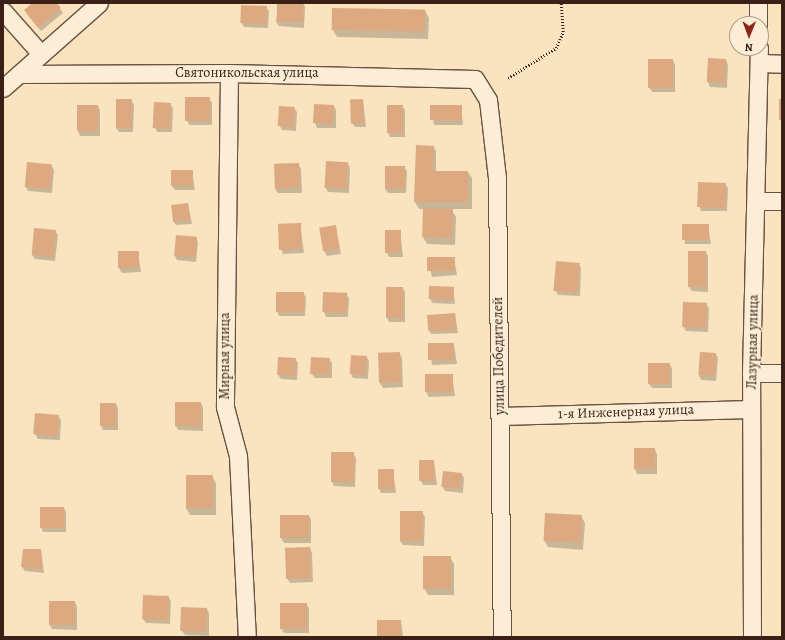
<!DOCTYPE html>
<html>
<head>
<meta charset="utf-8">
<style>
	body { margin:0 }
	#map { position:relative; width:785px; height:640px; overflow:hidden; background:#fae4c0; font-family:Alegreya,serif }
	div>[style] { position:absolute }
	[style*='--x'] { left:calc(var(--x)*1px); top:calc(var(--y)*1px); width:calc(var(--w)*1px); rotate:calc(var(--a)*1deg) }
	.shadow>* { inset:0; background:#0003 }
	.building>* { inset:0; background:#dda981; transform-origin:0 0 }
	.path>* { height:2.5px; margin-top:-1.25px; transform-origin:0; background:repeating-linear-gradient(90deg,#3a2016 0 1px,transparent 0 3px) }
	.roads { filter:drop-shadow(1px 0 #6a5140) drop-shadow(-1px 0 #6a5140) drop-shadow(0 1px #6a5140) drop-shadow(0 -1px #6a5140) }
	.minor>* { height:17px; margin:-8.5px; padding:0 8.5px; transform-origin:8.5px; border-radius:8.5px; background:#fcedd6 }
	span { translate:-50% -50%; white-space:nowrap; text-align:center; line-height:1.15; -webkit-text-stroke:3px #fcedd6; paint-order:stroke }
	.street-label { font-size:14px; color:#3a2016 }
	.frame { position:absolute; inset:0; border:4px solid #3a2016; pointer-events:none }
	.north { position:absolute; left:729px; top:16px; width:40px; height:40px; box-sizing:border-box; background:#fcedd6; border:1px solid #ae9b89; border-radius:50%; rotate:181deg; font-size:11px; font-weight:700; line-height:16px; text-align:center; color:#3a2016 }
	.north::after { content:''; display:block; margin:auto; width:14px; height:18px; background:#8f2418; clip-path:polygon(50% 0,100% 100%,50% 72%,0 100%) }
</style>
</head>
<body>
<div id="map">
	<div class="shadow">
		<i style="clip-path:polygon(34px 3px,56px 3px,63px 13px,41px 31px,25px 11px)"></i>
		<i style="clip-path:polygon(278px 3px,303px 3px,305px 7px,304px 28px,279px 26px,276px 22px)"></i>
		<i style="clip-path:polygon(266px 7px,269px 11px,268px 28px,244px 27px,241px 22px)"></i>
		<i style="clip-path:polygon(425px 11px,429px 18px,428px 39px,337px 37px,333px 30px)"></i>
		<i style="clip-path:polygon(709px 59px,726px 60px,728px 65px,727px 88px,710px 87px,708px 82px)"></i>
		<i style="clip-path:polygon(673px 60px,675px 65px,675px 92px,652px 92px,649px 87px)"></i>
		<i style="clip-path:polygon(209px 98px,212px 103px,212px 125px,189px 125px,187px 120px)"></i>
		<i style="clip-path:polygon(131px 100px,134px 105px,133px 132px,119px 132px,116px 128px)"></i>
		<i style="clip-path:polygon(363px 100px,366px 127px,355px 127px,352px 123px)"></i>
		<i style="clip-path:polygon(170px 104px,173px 108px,172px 132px,157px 132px,155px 127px)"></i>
		<i style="clip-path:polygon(315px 105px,334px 106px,336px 110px,336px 128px,317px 128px,315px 123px)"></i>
		<i style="clip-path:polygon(78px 106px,98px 106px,100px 110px,100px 136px,80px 136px,78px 131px)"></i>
		<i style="clip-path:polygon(402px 106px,405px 110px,405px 137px,390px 137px,388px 132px)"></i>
		<i style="clip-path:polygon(431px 106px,461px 106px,463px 125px,434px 125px)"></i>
		<i style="clip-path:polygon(294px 108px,297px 112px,296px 131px,282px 130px,280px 126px)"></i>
		<i style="clip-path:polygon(433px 146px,436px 151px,436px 172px,468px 172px,472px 178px,472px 209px,451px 209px,456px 217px,455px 245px,427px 244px,423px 237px,424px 209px,419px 209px,415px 202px,415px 172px,418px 172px)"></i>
		<i style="clip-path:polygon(348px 163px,350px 168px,349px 193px,328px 192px,326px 188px)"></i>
		<i style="clip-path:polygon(298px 164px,301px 169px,302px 193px,278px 193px,275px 189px)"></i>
		<i style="clip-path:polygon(51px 165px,54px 170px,52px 193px,28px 191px,26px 187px)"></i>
		<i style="clip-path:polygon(404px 167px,407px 171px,406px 193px,388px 193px,385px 189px)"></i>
		<i style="clip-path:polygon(192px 171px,195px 190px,175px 190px,172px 186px)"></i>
		<i style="clip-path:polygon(725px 184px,728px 188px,727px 211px,701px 211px,699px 206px)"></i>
		<i style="clip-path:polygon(188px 204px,192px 224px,176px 225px,173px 221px)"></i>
		<i style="clip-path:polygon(300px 224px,304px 253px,283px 254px,281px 249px)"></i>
		<i style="clip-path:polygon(683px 225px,708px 225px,711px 244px,685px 244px)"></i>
		<i style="clip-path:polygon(335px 226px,341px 254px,327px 256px,324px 251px)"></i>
		<i style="clip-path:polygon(55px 231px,58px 235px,55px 261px,35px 259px,32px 255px)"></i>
		<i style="clip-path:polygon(400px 231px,403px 257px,389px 257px,387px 253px,386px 232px)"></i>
		<i style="clip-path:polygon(196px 238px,198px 242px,196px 262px,177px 260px,175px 256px)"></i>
		<i style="clip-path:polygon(138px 252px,141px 272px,122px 273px,119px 269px)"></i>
		<i style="clip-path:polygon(689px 252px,706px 252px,708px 256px,708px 292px,692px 291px,689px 287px)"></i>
		<i style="clip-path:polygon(454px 258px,457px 275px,432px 277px,428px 259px)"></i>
		<i style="clip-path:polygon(579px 264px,581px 268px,580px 296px,558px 295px,556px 291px)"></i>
		<i style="clip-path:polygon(403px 288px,405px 292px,405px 322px,389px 322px,387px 318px)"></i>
		<i style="clip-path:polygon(453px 288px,455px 304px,432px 303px,430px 298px)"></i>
		<i style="clip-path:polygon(303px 293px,306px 297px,305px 316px,279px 316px,277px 311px)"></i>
		<i style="clip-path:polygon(324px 293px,346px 294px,349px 298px,348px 317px,326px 317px,324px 312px)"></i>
		<i style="clip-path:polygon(706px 304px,709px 308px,708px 332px,686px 331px,683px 326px)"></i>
		<i style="clip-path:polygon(455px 314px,458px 333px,431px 334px,429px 330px)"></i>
		<i style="clip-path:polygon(429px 344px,454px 344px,457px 364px,432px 365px)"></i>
		<i style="clip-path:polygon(399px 353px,402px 358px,403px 387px,383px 388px,380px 383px,379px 354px)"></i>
		<i style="clip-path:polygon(700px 353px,716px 354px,718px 358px,716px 381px,701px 380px,699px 375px)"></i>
		<i style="clip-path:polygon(367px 357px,369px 361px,368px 379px,353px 378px,351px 374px)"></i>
		<i style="clip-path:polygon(295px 359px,298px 363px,297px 380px,281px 379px,278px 375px)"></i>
		<i style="clip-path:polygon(329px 359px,332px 363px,332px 378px,315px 378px,312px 374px)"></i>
		<i style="clip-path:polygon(669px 364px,672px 368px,672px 388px,652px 388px,649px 384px)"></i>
		<i style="clip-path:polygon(452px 375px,455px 396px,429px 397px,426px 392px)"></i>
		<i style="clip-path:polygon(201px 403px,203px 408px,203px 431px,178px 430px,176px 426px)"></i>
		<i style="clip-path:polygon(116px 404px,118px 408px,118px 430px,103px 430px,101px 425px)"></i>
		<i style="clip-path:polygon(36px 414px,58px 416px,61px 420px,60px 440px,38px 439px,35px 434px)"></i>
		<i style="clip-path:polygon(635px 450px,655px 450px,657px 454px,657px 474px,637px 474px,635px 469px)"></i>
		<i style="clip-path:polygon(353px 453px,356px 458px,355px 487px,334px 486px,332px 482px)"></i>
		<i style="clip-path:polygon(434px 461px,437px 485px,423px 485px,421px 481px)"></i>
		<i style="clip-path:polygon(393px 470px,396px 493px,381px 493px,379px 488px)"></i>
		<i style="clip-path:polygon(462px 474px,464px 478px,463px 493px,445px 491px,443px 487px)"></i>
		<i style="clip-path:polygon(212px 476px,216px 483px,216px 515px,190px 515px,186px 508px)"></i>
		<i style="clip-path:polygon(64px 508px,66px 512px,66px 532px,43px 532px,41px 527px)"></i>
		<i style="clip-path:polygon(422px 512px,425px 517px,424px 546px,403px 545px,400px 541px)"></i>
		<i style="clip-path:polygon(281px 516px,309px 516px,311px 520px,311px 543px,284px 543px,281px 538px)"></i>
		<i style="clip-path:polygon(581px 516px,585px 523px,583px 550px,548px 547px,544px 540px)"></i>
		<i style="clip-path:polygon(310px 548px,312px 553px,313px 582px,290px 583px,287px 578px)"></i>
		<i style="clip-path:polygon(41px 550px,44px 573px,25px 571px,22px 567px)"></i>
		<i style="clip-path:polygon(450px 557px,454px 564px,454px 595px,428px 595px,424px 588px)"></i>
		<i style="clip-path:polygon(168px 597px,171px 601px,170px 624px,146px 623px,143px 619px)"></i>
		<i style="clip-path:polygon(75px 602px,77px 607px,77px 630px,52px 629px,50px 625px)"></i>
		<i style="clip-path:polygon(306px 604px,309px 608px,309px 633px,284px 633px,281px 628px)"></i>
		<i style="clip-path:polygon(207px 609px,209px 613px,209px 636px,185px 635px,182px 631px)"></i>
		<i style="clip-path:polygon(401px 621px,403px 637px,378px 637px)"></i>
	</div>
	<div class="building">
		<i style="clip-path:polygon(32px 3px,57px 3px,61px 8px,38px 28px,24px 10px)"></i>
		<i style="left:277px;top:3px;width:26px;height:19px"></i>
		<i style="left:241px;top:5px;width:26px;height:18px;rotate:2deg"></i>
		<i style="left:332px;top:8px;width:93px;height:22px;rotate:1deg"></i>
		<i style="left:708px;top:58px;width:18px;height:24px;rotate:3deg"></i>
		<i style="left:648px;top:59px;width:25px;height:29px"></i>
		<i style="left:210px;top:97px;width:24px;height:25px;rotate:90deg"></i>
		<i style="left:116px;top:99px;width:16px;height:29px"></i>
		<i style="left:363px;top:99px;width:24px;height:13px;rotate:88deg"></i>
		<i style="left:779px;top:99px;width:3px;height:21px"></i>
		<i style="left:154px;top:102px;width:17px;height:26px;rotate:3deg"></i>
		<i style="left:314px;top:104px;width:20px;height:19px;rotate:3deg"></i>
		<i style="left:77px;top:105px;width:21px;height:26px"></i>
		<i style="left:387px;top:105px;width:16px;height:28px"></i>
		<i style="left:430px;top:105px;width:32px;height:15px"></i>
		<i style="left:279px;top:106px;width:16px;height:20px;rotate:4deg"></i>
		<i style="clip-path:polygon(416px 145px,434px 146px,433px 171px,468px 171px,468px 202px,414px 202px)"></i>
		<i style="left:326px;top:161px;width:22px;height:27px;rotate:3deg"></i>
		<i style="left:27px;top:162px;width:25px;height:25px;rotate:5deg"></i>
		<i style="left:299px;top:163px;width:25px;height:25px;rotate:88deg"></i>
		<i style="left:385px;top:166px;width:20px;height:23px"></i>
		<i style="left:171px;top:170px;width:22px;height:16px"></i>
		<i style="left:698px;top:182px;width:28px;height:25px;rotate:2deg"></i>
		<i style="left:188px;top:203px;width:17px;height:17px;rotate:83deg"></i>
		<i style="left:423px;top:208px;width:30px;height:29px;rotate:2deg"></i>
		<i style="left:301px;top:223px;width:26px;height:23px;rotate:88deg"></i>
		<i style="left:682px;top:224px;width:27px;height:16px"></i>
		<i style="left:336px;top:225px;width:24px;height:17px;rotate:81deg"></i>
		<i style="left:34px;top:228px;width:22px;height:27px;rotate:5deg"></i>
		<i style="left:401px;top:230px;width:23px;height:16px;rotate:90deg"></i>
		<i style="left:176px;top:235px;width:21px;height:21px;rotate:5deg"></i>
		<i style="left:139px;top:251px;width:17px;height:21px;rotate:90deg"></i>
		<i style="left:688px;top:251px;width:18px;height:36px"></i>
		<i style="left:455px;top:257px;width:14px;height:28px;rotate:90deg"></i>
		<i style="left:556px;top:261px;width:24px;height:30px;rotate:5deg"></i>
		<i style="left:429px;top:286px;width:25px;height:13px;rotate:2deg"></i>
		<i style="left:386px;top:287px;width:17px;height:31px"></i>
		<i style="left:276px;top:292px;width:28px;height:20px"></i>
		<i style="left:323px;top:292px;width:24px;height:20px;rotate:2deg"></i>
		<i style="left:683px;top:302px;width:24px;height:25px;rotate:2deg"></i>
		<i style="left:455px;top:313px;width:16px;height:28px;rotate:86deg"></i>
		<i style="left:428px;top:343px;width:26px;height:17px"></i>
		<i style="left:400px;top:352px;width:30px;height:22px;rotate:88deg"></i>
		<i style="left:700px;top:352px;width:16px;height:23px;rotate:4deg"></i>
		<i style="left:351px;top:355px;width:16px;height:19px;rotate:4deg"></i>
		<i style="left:278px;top:357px;width:18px;height:18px;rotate:3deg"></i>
		<i style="left:311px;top:357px;width:19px;height:17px;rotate:3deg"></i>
		<i style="left:648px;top:363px;width:22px;height:21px"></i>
		<i style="left:453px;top:374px;width:18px;height:28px;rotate:90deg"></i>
		<i style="left:175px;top:402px;width:26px;height:24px"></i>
		<i style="left:100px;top:403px;width:16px;height:23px"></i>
		<i style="left:35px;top:413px;width:24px;height:21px;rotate:5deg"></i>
		<i style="left:655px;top:448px;width:21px;height:21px;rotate:90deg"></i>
		<i style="left:331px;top:452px;width:23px;height:30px"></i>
		<i style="left:419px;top:460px;width:15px;height:21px"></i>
		<i style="left:378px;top:469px;width:16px;height:20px"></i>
		<i style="left:443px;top:471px;width:19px;height:16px;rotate:6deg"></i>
		<i style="left:186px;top:475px;width:27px;height:33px"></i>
		<i style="left:40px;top:507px;width:24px;height:21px"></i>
		<i style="left:400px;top:511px;width:23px;height:30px"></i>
		<i style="left:545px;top:513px;width:37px;height:28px;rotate:3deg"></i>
		<i style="left:280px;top:515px;width:29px;height:23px"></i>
		<i style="left:310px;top:547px;width:31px;height:25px;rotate:88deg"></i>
		<i style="clip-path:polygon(23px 549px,41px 549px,42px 569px,21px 567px)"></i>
		<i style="left:423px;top:556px;width:28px;height:33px"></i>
		<i style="left:143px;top:595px;width:26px;height:24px;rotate:2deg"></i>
		<i style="left:49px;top:601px;width:26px;height:24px"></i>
		<i style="left:280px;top:603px;width:27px;height:26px"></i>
		<i style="left:181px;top:607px;width:26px;height:24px;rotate:2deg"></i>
		<i style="left:401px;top:620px;width:17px;height:24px;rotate:90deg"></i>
	</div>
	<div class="path">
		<i style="--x:508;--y:78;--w:57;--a:-32"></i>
		<i style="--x:556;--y:48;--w:17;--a:-66"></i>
		<i style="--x:563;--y:32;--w:29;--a:-94"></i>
	</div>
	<div class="roads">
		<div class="minor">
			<i style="--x:758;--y:3;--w:21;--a:90"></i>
			<i style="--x:3;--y:11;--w:57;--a:48.5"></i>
			<i style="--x:759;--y:63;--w:23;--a:2"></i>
			<i style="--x:229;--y:73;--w:334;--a:90.7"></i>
			<i style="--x:225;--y:407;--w:51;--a:75.1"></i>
			<i style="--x:238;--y:456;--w:181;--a:87.2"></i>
			<i style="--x:19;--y:74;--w:210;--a:-0.3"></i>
			<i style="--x:229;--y:73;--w:246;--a:1.4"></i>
			<i style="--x:475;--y:79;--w:25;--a:58"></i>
			<i style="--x:488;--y:100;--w:79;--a:83.4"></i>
			<i style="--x:497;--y:178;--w:459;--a:89.4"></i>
			<i style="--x:3;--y:88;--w:128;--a:-41.5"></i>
			<i style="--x:756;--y:201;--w:26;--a:0"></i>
			<i style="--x:751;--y:373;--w:31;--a:0"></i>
			<i style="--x:500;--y:416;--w:251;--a:-1.6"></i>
			<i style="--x:752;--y:637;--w:264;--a:-90.2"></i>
			<i style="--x:751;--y:373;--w:325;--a:-88.6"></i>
		</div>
	</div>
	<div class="street-label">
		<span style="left:247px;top:73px">Святоникольская улица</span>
		<span style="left:753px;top:342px;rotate:-89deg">Лазурная улица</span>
		<span style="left:225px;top:356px;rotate:-90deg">Мирная улица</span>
		<span style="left:499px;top:356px;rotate:-91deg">улица Победителей</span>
		<span style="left:626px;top:412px;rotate:-2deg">1-я Инженерная улица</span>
	</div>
	<div class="frame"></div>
	<div class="north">N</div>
</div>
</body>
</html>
